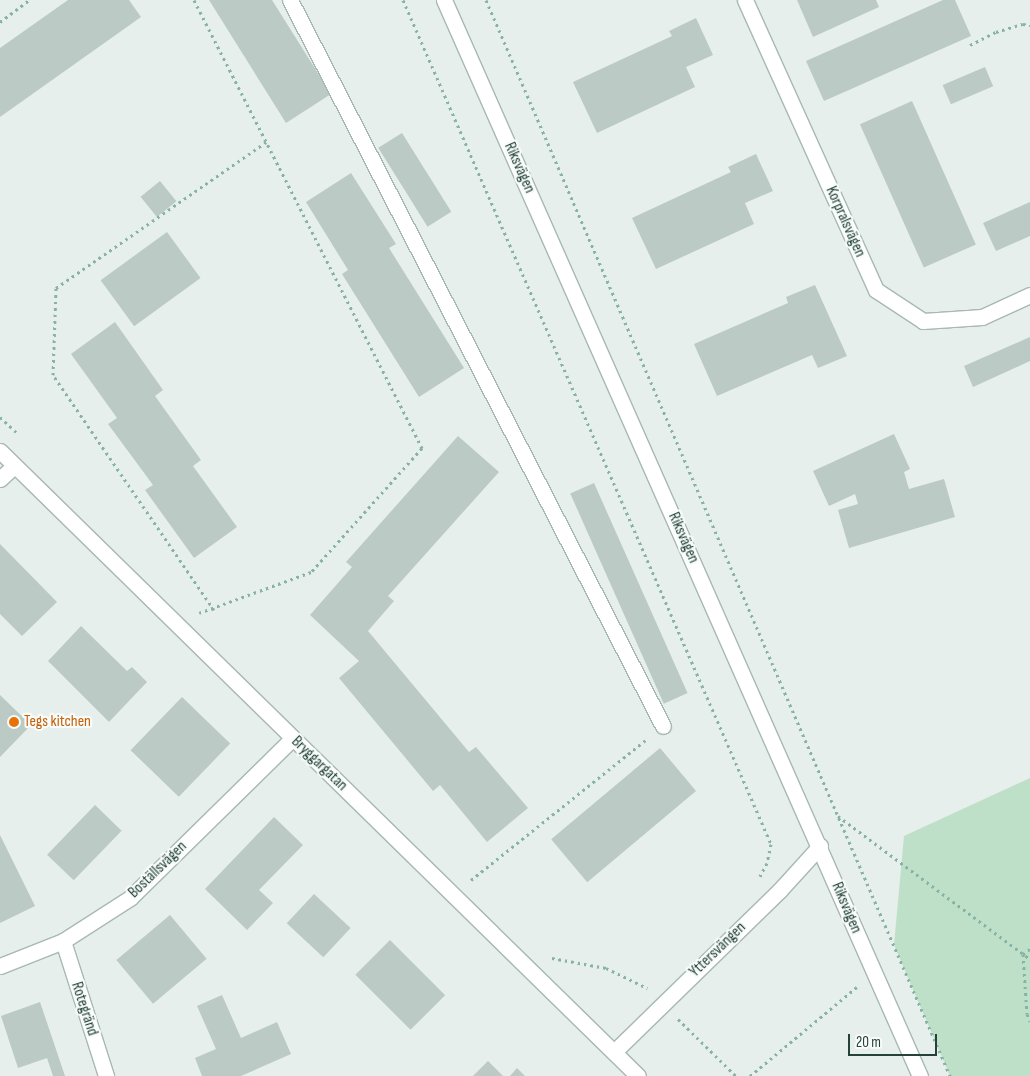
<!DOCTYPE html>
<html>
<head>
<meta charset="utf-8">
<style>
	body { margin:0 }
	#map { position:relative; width:1030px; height:1076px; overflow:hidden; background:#e6efeb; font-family:"Sofia Sans Condensed",sans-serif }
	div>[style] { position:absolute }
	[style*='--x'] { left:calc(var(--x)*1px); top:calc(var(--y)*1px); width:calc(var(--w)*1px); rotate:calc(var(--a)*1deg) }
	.green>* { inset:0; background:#bfe0c8 }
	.building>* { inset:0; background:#bbcac4; transform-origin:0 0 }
	.path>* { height:3px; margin-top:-1.5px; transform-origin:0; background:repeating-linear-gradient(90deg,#86b3a5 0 2.5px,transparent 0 6.5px) }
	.roads { filter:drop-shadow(1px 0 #a8b8b2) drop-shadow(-1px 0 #a8b8b2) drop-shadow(0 1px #a8b8b2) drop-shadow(0 -1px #a8b8b2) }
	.lane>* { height:15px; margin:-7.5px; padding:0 7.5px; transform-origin:7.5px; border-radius:7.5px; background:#fff }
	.street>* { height:15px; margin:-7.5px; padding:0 7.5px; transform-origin:7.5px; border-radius:7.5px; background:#fff }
	.secondary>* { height:15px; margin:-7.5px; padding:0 7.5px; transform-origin:7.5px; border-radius:7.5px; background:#fff }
	.dots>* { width:14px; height:14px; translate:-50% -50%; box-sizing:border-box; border:2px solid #f7fbf9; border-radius:50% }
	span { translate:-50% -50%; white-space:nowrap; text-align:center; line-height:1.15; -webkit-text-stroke:4.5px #f7fbf9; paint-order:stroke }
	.street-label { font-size:16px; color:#24423a }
	.food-label { font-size:16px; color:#c56008 }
	.left { translate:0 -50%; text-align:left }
	.scale { position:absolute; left:848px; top:1034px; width:89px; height:22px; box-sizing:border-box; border:2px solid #24423a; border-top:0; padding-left:6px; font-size:15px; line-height:18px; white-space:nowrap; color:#24423a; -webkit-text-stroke:4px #f7fbf9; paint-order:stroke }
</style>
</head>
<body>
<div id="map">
	<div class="green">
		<i style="clip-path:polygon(1030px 778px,1030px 1076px,950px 1076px,894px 945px,904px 836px)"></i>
	</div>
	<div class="building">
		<i style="clip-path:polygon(68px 0,129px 0,141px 17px,0 117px,0 48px)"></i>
		<i style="clip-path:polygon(209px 0,272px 0,331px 94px,286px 123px)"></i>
		<i style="clip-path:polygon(797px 0,876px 0,879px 7px,813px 37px)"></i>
		<i style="clip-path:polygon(943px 0,955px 0,971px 36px,824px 101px,806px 61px)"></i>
		<i style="clip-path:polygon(696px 18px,713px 55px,686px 67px,695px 87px,597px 133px,573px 82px,672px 36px,669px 31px)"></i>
		<i style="left:985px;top:67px;width:21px;height:46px;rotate:67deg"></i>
		<i style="left:912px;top:101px;width:157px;height:57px;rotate:66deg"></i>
		<i style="left:402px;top:133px;width:93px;height:28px;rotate:58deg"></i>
		<i style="clip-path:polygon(756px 154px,773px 191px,745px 203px,754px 224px,656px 269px,632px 218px,731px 172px,728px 167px)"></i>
		<i style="clip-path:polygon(351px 173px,396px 244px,389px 248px,464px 368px,419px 397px,342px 274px,348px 270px,306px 202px)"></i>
		<i style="left:160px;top:181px;width:26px;height:25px;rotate:51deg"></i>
		<i style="clip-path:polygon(1030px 202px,1030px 236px,996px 251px,983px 223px)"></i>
		<i style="left:167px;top:232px;width:57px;height:82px;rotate:54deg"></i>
		<i style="clip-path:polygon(815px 285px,847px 356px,818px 368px,812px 355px,717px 396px,694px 344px,788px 303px,786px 297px)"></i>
		<i style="clip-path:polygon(115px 322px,163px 390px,155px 396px,201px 460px,193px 466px,237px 527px,194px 558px,145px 490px,153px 485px,108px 424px,117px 418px,71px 354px)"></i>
		<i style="clip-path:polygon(1030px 337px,1030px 361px,973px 387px,964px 366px)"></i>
		<i style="clip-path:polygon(894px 434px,910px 469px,904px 472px,909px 489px,944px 479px,955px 517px,849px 548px,838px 510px,858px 504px,855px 494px,829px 506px,813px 471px)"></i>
		<i style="clip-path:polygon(458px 436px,499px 472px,388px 596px,394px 601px,368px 631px,469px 752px,476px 747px,528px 808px,487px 842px,440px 785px,433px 791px,339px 678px,359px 661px,310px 615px,352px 567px,346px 562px)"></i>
		<i style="left:594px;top:483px;width:230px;height:26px;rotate:66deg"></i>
		<i style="clip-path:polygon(0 544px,57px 602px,22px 636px,0 614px)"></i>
		<i style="clip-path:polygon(81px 626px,127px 671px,132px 667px,147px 682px,109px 722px,48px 661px)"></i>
		<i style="clip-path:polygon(0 695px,31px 725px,0 757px)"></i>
		<i style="left:182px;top:697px;width:67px;height:74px;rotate:44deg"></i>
		<i style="left:660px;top:748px;width:56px;height:142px;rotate:50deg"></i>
		<i style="left:95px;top:805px;width:37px;height:69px;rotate:44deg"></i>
		<i style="clip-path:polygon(274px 817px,303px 845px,259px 890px,273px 903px,247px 930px,205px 889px)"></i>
		<i style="clip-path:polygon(0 835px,35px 906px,0 923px)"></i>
		<i style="left:314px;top:894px;width:50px;height:40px;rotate:43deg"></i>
		<i style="left:170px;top:915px;width:57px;height:70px;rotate:50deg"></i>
		<i style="left:390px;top:940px;width:78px;height:49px;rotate:45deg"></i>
		<i style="clip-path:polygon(222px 995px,241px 1038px,277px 1022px,291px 1054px,241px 1076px,202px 1076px,195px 1058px,216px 1049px,197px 1006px)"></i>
		<i style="clip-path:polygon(40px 1002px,65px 1076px,53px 1076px,47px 1058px,18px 1068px,1px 1016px)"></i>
		<i style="clip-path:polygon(488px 1061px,503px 1076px,473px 1076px)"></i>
		<i style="clip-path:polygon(517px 1068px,525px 1076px,510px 1076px)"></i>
	</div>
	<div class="path">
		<i style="--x:194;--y:0;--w:503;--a:63.03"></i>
		<i style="--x:422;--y:448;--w:166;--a:131.8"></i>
		<i style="--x:311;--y:572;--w:119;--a:159.9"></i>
		<i style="--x:403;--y:0;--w:921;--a:66.44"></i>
		<i style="--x:771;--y:844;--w:19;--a:102"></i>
		<i style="--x:767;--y:863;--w:15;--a:118"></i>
		<i style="--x:486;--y:0;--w:1172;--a:66.67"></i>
		<i style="--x:0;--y:22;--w:36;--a:-37"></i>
		<i style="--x:970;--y:45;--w:29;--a:-27"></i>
		<i style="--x:996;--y:32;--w:28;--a:-17"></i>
		<i style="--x:1023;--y:24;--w:7;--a:8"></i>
		<i style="--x:0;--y:417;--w:22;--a:43"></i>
		<i style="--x:214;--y:610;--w:285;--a:-124.4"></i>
		<i style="--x:53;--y:375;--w:87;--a:-88"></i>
		<i style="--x:56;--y:288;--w:256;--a:-34.8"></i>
		<i style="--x:838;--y:816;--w:239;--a:36.7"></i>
		<i style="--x:471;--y:880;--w:224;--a:-38.7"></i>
		<i style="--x:1030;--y:949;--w:9;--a:144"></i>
		<i style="--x:1023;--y:954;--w:60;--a:86.2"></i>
		<i style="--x:1027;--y:1014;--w:8;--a:67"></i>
		<i style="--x:552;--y:958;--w:55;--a:10.5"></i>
		<i style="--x:606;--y:968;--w:46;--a:26"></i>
		<i style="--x:678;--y:1019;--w:81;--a:44.5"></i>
		<i style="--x:750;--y:1076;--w:139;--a:-39.8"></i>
	</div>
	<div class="roads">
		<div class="lane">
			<i style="--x:290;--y:0;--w:816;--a:62.81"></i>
		</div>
		<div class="street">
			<i style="--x:745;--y:0;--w:318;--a:65.7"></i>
			<i style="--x:876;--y:290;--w:56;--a:33.4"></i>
			<i style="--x:923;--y:321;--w:59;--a:-3.9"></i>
			<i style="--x:982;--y:317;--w:53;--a:-24.6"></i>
			<i style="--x:0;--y:451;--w:893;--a:44.41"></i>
			<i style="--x:0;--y:479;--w:19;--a:-43"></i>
			<i style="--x:63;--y:941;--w:142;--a:72.3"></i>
			<i style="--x:0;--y:966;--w:68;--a:-21.6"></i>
			<i style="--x:63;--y:941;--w:80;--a:-32.7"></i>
			<i style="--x:130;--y:898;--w:227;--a:-44.5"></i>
			<i style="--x:614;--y:1052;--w:231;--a:-44.3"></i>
			<i style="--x:779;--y:891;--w:61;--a:-47.7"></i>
		</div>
		<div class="secondary">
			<i style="--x:444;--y:0;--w:1177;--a:66.14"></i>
		</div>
	</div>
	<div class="dots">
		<i style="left:14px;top:722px;background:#e8710a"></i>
	</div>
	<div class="street-label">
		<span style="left:519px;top:168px;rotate:66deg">Riksvägen</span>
		<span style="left:845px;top:222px;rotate:66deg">Korpralsvägen</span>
		<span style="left:683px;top:538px;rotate:66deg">Riksvägen</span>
		<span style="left:319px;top:764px;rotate:44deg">Bryggargatan</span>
		<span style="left:158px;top:870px;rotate:-44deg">Boställsvägen</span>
		<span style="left:846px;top:908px;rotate:67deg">Riksvägen</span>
		<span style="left:718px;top:950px;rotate:-44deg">Yttersvängen</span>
		<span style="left:84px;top:1009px;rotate:72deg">Rotegränd</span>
	</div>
	<div class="food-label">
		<span class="left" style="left:24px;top:722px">Tegs kitchen</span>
	</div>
	<div class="scale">20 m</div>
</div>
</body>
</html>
